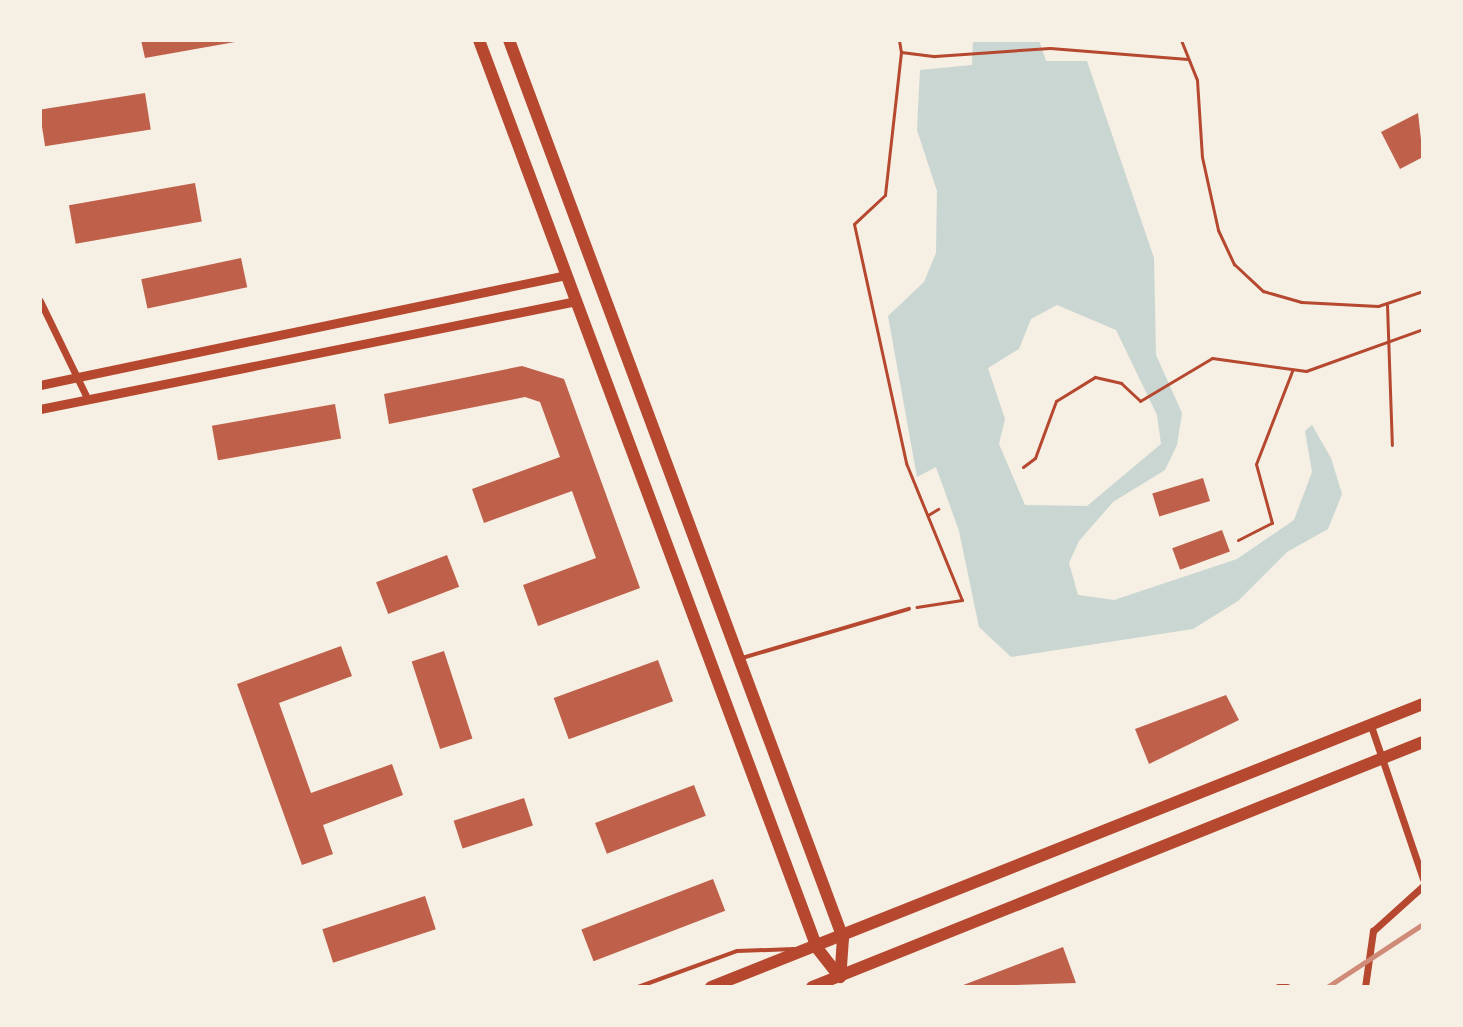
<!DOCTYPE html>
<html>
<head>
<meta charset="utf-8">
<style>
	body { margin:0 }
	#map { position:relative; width:1463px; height:1027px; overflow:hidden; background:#f6efe4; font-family:Karla,sans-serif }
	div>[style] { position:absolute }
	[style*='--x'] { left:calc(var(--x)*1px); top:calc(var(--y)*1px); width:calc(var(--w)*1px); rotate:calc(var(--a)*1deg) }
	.water>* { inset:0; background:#c9d6d2 }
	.building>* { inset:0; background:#bf614a; transform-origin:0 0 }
	.path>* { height:3px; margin:-1.5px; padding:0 1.5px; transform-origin:1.5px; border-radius:1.5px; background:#b5482f }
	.service>* { height:4px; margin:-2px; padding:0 2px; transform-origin:2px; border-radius:2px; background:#b5482f }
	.minor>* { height:7px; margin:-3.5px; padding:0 3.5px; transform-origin:3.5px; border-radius:3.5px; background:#b5482f }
	.tertiary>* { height:9px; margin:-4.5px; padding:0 4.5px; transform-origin:4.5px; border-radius:4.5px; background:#b5482f }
	.primary>* { height:12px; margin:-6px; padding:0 6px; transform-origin:6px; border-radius:6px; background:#b5482f }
	.rail>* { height:5px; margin:-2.5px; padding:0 2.5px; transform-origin:2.5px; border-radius:2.5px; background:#cf8b77 }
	span { translate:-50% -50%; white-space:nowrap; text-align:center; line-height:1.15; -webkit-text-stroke:6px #f6efe4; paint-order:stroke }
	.frame { position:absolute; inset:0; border:42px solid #f6efe4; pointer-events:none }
</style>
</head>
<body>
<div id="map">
	<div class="water">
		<i style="clip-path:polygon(evenodd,973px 40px,1039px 40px,1046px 61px,1087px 61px,1154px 258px,1156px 355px,1182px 413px,1177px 445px,1165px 470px,1113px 502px,1079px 541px,1069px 563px,1078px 595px,1114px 600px,1237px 559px,1294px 520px,1312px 472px,1305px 431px,1312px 425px,1331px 458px,1342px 494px,1328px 529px,1287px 552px,1238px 601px,1193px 629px,1011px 657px,979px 627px,959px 531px,936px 467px,917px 477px,888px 316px,924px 282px,936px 253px,937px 191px,917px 130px,920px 70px,972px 65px,973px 40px,1057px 305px,1116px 330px,1157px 415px,1161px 444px,1087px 506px,1025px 505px,999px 444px,1005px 419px,988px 368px,1019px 349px,1031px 319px,1057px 305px)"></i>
	</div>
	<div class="building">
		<i style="clip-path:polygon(141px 40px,235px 40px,235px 42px,145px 58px)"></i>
		<i style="left:145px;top:93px;width:37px;height:107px;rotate:81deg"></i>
		<i style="clip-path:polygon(1418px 113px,1423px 157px,1400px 169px,1381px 132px)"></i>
		<i style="left:195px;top:183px;width:39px;height:128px;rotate:80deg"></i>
		<i style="left:241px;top:258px;width:30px;height:102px;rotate:78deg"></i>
		<i style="clip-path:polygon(522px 366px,564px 379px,640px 588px,538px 626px,523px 585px,596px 558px,572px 491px,484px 523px,472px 489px,560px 457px,540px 402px,525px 397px,389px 424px,384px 394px)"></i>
		<i style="left:335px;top:404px;width:35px;height:125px;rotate:80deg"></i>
		<i style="left:1203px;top:478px;width:24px;height:53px;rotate:73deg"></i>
		<i style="left:1222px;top:530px;width:23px;height:53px;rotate:70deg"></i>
		<i style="left:447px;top:555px;width:34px;height:76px;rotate:69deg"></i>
		<i style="clip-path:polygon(341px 646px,352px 676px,279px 703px,311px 793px,392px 764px,403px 795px,323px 825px,333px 854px,302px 865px,237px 684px)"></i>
		<i style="left:444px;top:651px;width:92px;height:34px;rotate:72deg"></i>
		<i style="left:658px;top:660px;width:44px;height:111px;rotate:70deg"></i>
		<i style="clip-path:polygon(1226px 695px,1239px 720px,1149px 764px,1135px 729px)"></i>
		<i style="left:694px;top:785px;width:33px;height:106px;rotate:69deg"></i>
		<i style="left:524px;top:798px;width:29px;height:74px;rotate:72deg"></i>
		<i style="left:713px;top:879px;width:34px;height:141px;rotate:69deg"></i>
		<i style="left:425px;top:896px;width:35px;height:108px;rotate:72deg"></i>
		<i style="clip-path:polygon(1063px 947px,1076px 983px,959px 987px,958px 987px)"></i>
	</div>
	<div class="path">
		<i style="--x:899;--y:40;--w:12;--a:81"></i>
		<i style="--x:901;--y:52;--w:34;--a:7"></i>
		<i style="--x:935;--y:56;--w:115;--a:-4"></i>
		<i style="--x:1050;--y:48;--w:138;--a:4.6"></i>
		<i style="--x:1181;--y:40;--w:43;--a:68.2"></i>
		<i style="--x:1197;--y:80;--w:77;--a:86.3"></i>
		<i style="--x:1202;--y:157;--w:75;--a:77.6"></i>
		<i style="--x:1218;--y:230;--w:38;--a:65"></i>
		<i style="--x:1234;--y:264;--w:40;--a:43"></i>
		<i style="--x:1263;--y:291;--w:40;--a:16"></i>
		<i style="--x:1301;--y:302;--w:77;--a:3"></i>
		<i style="--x:1378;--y:306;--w:47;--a:-18.4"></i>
		<i style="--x:901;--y:52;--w:144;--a:96.4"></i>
		<i style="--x:885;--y:195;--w:42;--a:136.9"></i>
		<i style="--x:854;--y:224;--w:245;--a:77.7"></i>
		<i style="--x:906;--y:463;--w:148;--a:67.8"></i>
		<i style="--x:962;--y:600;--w:46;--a:171.2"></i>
		<i style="--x:1387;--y:305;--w:140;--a:88"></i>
		<i style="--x:1023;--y:467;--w:15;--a:-37"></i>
		<i style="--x:1035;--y:458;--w:61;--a:-69.8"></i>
		<i style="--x:1056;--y:401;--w:46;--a:-31.6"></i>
		<i style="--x:1095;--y:377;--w:27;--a:13"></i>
		<i style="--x:1121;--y:383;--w:26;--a:43"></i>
		<i style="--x:1140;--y:401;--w:84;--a:-30.8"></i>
		<i style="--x:1212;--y:358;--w:95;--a:7.9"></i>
		<i style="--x:1306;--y:371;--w:124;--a:-19.7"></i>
		<i style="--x:928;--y:515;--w:12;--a:-31"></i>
		<i style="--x:1238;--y:540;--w:38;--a:-27"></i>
		<i style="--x:1272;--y:523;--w:61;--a:-105.2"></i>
		<i style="--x:1256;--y:464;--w:100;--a:-68.8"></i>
	</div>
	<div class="service">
		<i style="--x:742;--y:658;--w:174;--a:-16.4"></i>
		<i style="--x:638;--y:987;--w:105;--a:-20"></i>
		<i style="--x:737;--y:951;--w:57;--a:-2"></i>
	</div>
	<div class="minor">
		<i style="--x:40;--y:301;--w:110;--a:64.1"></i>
		<i style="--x:1371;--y:726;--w:162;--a:71.2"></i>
		<i style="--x:1278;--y:987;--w:9;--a:0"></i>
		<i style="--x:1365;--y:987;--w:57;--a:-81.9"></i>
		<i style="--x:1373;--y:931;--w:67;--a:-42"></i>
	</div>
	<div class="tertiary">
		<i style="--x:40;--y:385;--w:537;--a:-11.81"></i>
		<i style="--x:40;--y:409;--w:547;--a:-11.39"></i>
	</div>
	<div class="primary">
		<i style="--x:479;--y:40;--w:969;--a:69.58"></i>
		<i style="--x:817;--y:948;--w:37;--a:52"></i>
		<i style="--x:509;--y:40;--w:958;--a:69.6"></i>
		<i style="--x:843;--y:938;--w:39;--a:94"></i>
		<i style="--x:711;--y:987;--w:766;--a:-21.68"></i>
		<i style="--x:812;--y:987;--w:658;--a:-21.85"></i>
	</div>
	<div class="rail">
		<i style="--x:1327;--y:987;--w:115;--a:-33.3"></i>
	</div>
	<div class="frame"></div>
</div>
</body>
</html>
